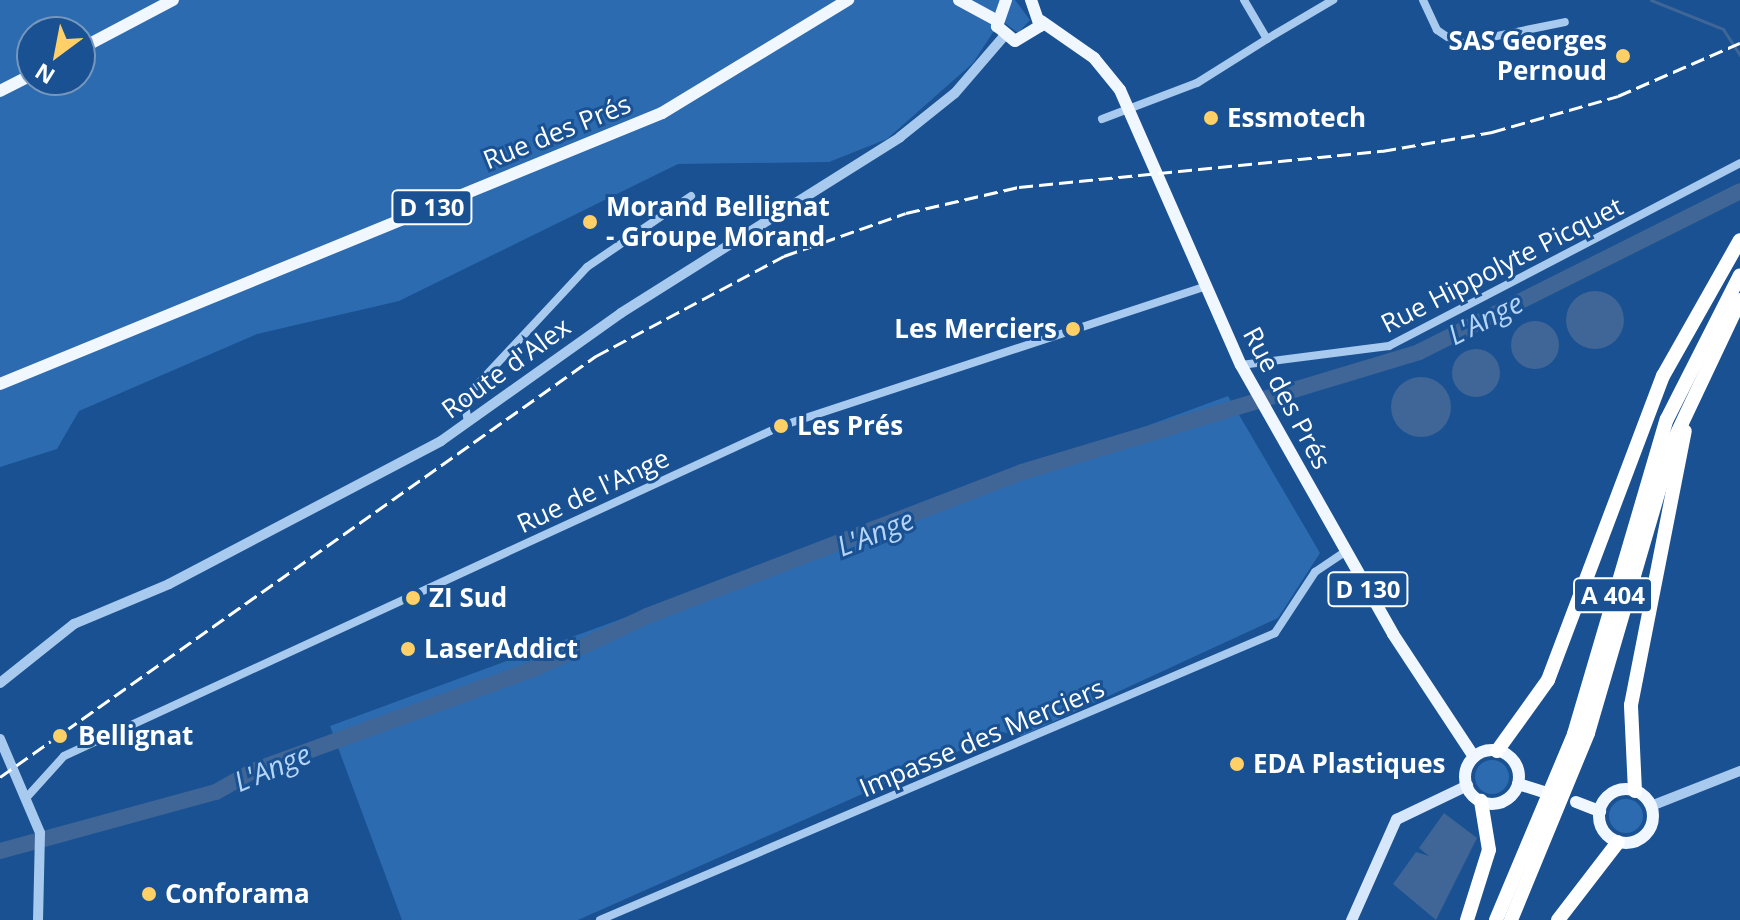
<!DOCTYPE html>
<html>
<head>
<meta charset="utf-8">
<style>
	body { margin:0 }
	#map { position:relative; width:1740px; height:920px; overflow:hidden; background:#195192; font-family:"Open Sans",sans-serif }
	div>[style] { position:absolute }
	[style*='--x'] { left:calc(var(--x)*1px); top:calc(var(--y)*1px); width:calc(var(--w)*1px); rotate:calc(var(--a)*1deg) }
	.green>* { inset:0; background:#2c6bb0 }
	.round { border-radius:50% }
	.water>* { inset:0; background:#3f6696 }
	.stream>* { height:3px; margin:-1.5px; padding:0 1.5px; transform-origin:1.5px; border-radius:1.5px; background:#3f6696 }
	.river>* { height:16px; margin:-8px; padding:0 8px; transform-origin:8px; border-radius:8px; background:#3f6696 }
	.minor>* { height:8px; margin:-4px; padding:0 4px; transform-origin:4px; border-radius:4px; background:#a9caef }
	.tertiary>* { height:10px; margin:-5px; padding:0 5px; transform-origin:5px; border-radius:5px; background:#a9caef }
	.secondary>* { height:11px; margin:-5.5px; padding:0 5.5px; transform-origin:5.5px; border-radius:5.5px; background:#d6e7fb }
	.primary>* { height:12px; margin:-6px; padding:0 6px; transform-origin:6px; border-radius:6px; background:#f1f7ff }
	.primary>.ring { margin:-6px; padding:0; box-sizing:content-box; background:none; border:12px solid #f1f7ff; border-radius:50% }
	.motorway>* { height:14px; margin:-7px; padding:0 7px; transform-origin:7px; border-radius:7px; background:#fff }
	.rail>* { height:3px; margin-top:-1.5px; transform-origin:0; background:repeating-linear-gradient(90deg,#fff 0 14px,transparent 0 20px) }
	.dots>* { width:22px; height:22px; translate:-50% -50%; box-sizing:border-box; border:4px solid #195192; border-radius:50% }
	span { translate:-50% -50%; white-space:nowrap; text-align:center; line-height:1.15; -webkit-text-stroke:6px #195192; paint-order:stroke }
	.shield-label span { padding:2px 6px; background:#195192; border:2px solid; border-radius:6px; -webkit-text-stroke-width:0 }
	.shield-label { font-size:24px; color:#fff; font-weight:700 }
	.poi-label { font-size:26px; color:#fff; font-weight:700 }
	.right { translate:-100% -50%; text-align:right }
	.left { translate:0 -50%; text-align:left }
	.street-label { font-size:26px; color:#fff }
	.water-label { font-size:28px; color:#b5d4f6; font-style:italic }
	.north { position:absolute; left:16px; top:16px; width:80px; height:80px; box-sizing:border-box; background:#195192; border:2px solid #7597be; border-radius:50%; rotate:212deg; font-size:22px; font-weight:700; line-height:32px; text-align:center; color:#fff }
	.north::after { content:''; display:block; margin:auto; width:28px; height:36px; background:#ffd067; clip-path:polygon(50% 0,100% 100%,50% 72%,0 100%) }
</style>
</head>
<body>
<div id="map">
	<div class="green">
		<i style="clip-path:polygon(evenodd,0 0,1015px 0,1030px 20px,1018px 33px,1001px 20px,973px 63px,887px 139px,829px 162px,678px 164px,399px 301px,257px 334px,79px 411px,57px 449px,0 467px,0 0,32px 32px,80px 32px,80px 80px,32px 80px,32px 32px)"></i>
		<i style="clip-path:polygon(1228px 396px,1320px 553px,1278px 618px,1022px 736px,1002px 732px,578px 920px,402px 920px,330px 726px)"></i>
		<i class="round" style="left:1475px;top:760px;width:34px;height:34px"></i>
		<i class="round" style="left:1609px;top:799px;width:34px;height:34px"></i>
	</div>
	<div class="water">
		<i class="round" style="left:1566px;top:291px;width:58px;height:58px"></i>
		<i class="round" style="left:1511px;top:321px;width:48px;height:48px"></i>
		<i class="round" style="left:1452px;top:349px;width:48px;height:48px"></i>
		<i class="round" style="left:1391px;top:377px;width:60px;height:60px"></i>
		<i style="clip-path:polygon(1444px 813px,1477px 838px,1436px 920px,1393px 884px,1416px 852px,1429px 856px,1419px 848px)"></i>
	</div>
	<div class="stream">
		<i style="--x:1651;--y:0;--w:78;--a:21.9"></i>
		<i style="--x:1723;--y:29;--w:31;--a:57"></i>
	</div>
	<div class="river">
		<i style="--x:0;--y:851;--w:224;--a:-15.3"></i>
		<i style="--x:216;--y:792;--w:43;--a:-29.6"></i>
		<i style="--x:253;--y:771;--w:299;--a:-20"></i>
		<i style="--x:534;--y:669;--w:125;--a:-25.1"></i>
		<i style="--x:647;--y:616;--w:402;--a:-21"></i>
		<i style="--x:1022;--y:472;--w:415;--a:-16.8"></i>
		<i style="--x:1419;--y:352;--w:359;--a:-26.6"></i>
	</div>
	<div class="minor">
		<i style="--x:1244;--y:0;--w:45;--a:59.5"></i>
		<i style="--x:1267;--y:39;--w:77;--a:-30.6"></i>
		<i style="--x:1423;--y:0;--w:33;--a:65"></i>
		<i style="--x:1437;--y:30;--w:25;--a:34"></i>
		<i style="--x:1458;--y:44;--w:109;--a:-11.6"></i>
		<i style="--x:1102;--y:119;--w:102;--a:-20.8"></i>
		<i style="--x:1197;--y:83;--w:83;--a:-32.2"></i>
		<i style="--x:1241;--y:365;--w:149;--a:-7.3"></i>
		<i style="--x:1389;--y:346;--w:396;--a:-27.5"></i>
		<i style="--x:468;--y:422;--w:23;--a:-100"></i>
		<i style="--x:464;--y:399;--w:180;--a:-47"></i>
		<i style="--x:587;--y:267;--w:126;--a:-34.3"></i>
		<i style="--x:27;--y:797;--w:55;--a:-47.9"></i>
		<i style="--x:64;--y:756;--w:789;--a:-24.71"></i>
		<i style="--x:781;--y:426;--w:449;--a:-18.2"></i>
		<i style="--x:600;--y:920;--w:733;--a:-23.03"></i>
		<i style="--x:1275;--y:633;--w:73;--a:-56.7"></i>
		<i style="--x:1315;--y:572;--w:37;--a:-34"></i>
	</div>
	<div class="tertiary">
		<i style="--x:0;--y:683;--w:95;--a:-38.6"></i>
		<i style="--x:74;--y:624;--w:103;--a:-22.8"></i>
		<i style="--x:169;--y:584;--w:307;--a:-27.7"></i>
		<i style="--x:441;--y:441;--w:221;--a:-35.4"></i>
		<i style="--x:621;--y:313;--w:330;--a:-32.2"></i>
		<i style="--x:900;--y:137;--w:70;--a:-38.7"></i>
		<i style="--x:955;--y:93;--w:75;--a:-49.3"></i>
		<i style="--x:0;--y:739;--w:102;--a:66.9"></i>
		<i style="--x:40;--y:833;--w:87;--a:91.3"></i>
		<i style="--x:1651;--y:806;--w:96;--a:-21.5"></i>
	</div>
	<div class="secondary">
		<i style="--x:1351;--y:920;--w:111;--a:-66"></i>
		<i style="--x:1396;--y:819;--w:79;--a:-25.6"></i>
	</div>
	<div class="primary">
		<i style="--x:959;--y:0;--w:42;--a:28.4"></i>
		<i style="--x:1006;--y:0;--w:28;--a:109"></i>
		<i style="--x:997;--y:26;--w:23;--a:40"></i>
		<i style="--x:1015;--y:41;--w:29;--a:-31"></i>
		<i style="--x:1040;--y:26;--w:28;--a:-109"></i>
		<i style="--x:1041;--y:21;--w:65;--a:34.9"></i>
		<i style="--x:1094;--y:58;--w:41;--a:50.9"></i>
		<i style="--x:1120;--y:90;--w:300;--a:66.3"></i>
		<i style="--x:1241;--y:365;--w:309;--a:60.5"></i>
		<i style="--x:1393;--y:634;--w:147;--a:56.6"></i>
		<i style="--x:80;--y:49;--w:105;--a:-27.8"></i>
		<i style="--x:0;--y:91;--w:36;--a:-27"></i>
		<i style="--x:0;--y:384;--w:715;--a:-22.26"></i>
		<i style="--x:662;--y:113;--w:218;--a:-31.3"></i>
		<i class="ring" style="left:1465px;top:750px;width:42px;height:42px"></i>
		<i style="--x:1518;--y:784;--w:27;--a:17"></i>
		<i class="ring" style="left:1599px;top:789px;width:42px;height:42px"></i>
		<i style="--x:1576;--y:802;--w:26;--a:21"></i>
	</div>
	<div class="motorway">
		<i style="--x:1497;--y:751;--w:87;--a:-54.3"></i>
		<i style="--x:1548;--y:680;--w:325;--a:-69.3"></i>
		<i style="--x:1663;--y:376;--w:156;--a:-60.5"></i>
		<i style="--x:1635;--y:791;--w:86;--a:-92.7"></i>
		<i style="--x:1631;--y:705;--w:279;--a:-78.9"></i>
		<i style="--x:1467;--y:920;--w:73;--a:-72.6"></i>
		<i style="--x:1489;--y:850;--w:50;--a:-99.3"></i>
		<i style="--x:1496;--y:920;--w:202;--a:-67.2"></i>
		<i style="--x:1574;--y:734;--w:328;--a:-73.6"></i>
		<i style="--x:1667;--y:419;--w:161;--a:-63.1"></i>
		<i style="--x:1511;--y:920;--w:202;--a:-67.6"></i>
		<i style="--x:1588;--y:733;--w:303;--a:-73.7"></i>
		<i style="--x:1673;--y:442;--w:157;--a:-64.7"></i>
		<i style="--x:1558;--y:920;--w:98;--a:-52.4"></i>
	</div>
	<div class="rail">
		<i style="--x:0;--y:777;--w:730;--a:-35.24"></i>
		<i style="--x:596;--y:356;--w:213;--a:-28"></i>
		<i style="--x:784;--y:256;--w:129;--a:-19.4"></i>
		<i style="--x:906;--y:213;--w:116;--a:-13"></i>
		<i style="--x:1019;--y:187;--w:365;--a:-5.7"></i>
		<i style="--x:1382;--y:151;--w:112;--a:-9.8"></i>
		<i style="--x:1492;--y:132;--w:131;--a:-15.9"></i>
		<i style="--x:1618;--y:96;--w:133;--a:-23.5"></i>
	</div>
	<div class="dots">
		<i style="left:1623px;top:56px;background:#ffd067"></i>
		<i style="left:1211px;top:118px;background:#ffd067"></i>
		<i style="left:590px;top:222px;background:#ffd067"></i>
		<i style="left:1073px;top:329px;background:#ffd067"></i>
		<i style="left:781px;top:426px;background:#ffd067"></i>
		<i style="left:413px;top:598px;background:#ffd067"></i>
		<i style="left:408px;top:649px;background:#ffd067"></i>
		<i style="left:60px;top:736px;background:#ffd067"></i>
		<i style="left:1237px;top:764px;background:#ffd067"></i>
		<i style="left:149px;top:894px;background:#ffd067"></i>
	</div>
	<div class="shield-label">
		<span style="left:432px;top:207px">D 130</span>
		<span style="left:1368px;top:589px">D 130</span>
		<span style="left:1613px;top:595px">A 404</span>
	</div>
	<div class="poi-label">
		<span class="right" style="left:1607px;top:56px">SAS Georges<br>Pernoud</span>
		<span class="left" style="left:1227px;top:118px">Essmotech</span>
		<span class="left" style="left:606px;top:222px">Morand Bellignat<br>- Groupe Morand</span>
		<span class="right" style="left:1057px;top:329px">Les Merciers</span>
		<span class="left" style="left:797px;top:426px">Les Prés</span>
		<span class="left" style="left:429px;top:598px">ZI Sud</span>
		<span class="left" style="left:424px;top:649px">LaserAddict</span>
		<span class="left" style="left:78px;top:736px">Bellignat</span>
		<span class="left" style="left:1253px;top:764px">EDA Plastiques</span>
		<span class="left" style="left:165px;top:894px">Conforama</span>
	</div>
	<div class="street-label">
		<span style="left:557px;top:132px;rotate:-22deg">Rue des Prés</span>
		<span style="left:1502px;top:265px;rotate:-27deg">Rue Hippolyte Picquet</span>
		<span style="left:506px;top:368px;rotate:-36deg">Route d'Alex</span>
		<span style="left:1287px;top:398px;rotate:62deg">Rue des Prés</span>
		<span style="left:593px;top:491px;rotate:-25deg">Rue de l'Ange</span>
		<span style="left:982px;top:738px;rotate:-23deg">Impasse des Merciers</span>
	</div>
	<div class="water-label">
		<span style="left:1485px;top:318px;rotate:-27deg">L'Ange</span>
		<span style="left:875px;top:532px;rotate:-22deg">L'Ange</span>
		<span style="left:272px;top:767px;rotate:-23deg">L'Ange</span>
	</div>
	<div class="north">N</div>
</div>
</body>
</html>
